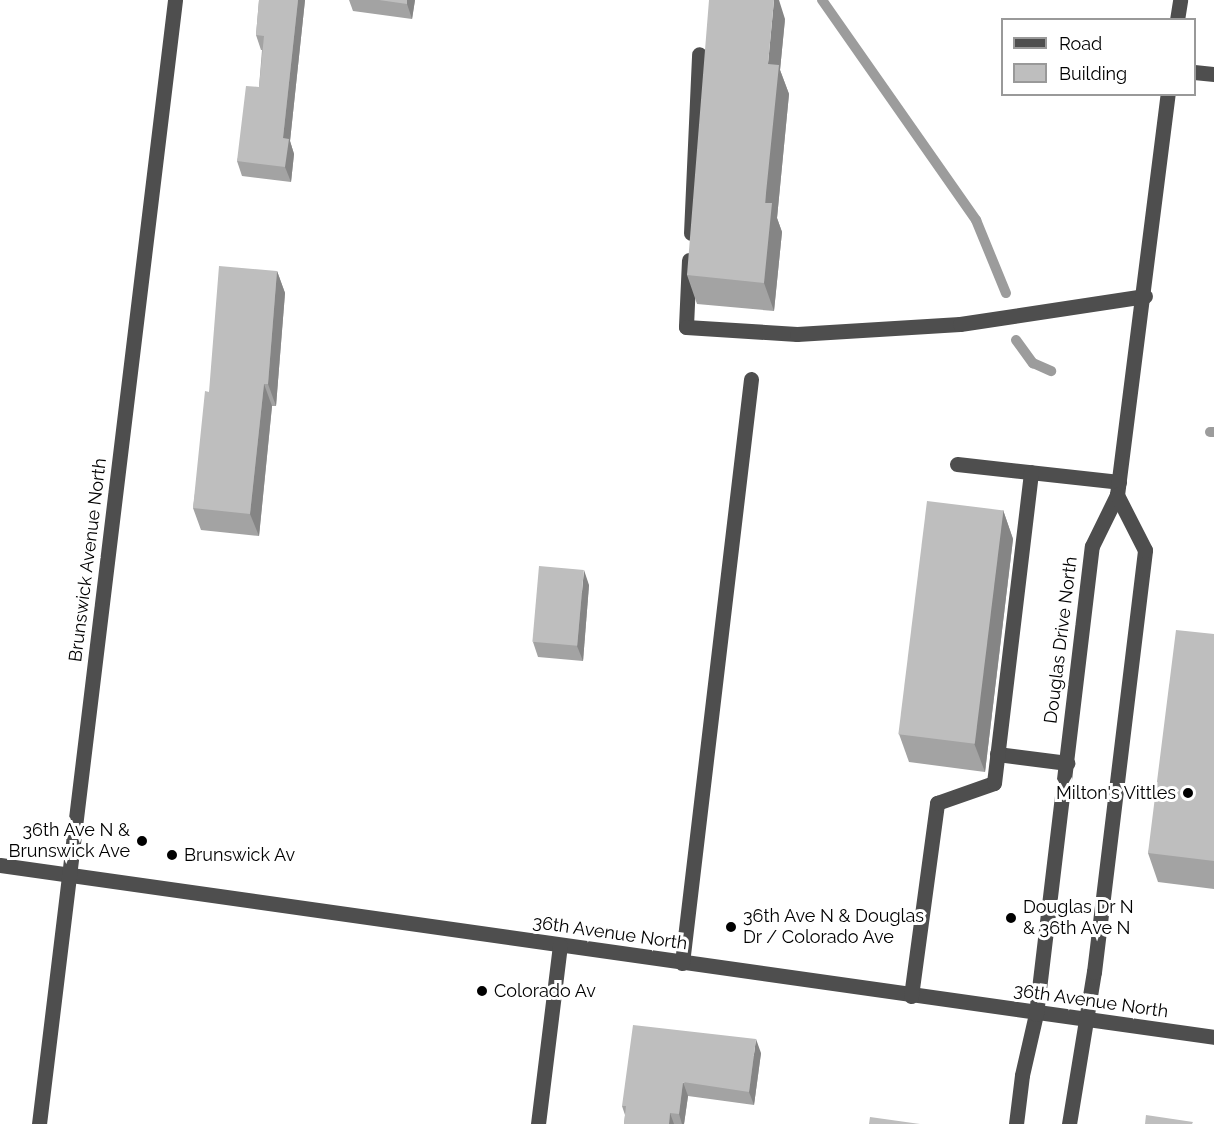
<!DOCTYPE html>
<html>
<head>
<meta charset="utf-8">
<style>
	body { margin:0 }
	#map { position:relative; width:1214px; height:1124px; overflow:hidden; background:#fff; font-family:Raleway,sans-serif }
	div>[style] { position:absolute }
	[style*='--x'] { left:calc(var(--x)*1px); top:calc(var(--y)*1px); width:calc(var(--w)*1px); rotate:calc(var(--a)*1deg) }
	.stream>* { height:10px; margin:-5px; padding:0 5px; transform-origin:5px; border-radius:5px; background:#9c9c9c }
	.minor>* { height:15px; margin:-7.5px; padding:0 7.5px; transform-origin:7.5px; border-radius:7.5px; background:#4e4e4e }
	.wall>* { inset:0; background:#a3a3a3 }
	.shaded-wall>* { inset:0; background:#858585 }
	.building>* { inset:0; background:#bebebe; transform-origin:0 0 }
	.dots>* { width:16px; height:16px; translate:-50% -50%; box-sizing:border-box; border:3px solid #fff; border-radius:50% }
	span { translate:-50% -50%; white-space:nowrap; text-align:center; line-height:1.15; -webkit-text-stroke:6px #fff; paint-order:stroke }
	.street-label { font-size:18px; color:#000 }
	.poi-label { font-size:18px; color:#000 }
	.right { translate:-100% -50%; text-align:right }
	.left { translate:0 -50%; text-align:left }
	.legend { position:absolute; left:1001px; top:18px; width:195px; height:78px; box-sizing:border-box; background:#fff; border:2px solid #999; margin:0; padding:8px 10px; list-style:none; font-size:18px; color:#000 }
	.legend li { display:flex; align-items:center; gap:12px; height:30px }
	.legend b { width:30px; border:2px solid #999 }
</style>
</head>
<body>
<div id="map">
	<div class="stream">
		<i style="--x:822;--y:0;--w:269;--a:55"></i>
		<i style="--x:976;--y:220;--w:79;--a:67.7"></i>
		<i style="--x:1016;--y:340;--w:29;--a:54"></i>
		<i style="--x:1033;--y:363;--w:20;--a:24"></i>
		<i style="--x:1210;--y:432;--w:4;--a:0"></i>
	</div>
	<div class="minor">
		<i style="--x:1177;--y:20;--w:20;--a:-81"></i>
		<i style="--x:1194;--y:72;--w:20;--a:6"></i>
		<i style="--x:691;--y:233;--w:179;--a:-87.4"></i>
		<i style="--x:689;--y:260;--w:67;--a:92.6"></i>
		<i style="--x:686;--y:327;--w:111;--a:3.6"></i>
		<i style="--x:797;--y:334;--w:163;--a:-3.5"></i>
		<i style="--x:960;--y:324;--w:187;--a:-8.6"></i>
		<i style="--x:957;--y:464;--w:163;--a:6.3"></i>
		<i style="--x:997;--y:754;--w:71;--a:7.3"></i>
		<i style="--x:0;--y:865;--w:1226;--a:8.06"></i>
		<i style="--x:682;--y:963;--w:588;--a:-83.26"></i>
		<i style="--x:911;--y:996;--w:195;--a:-82.3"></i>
		<i style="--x:937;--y:803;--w:60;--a:-19.3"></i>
		<i style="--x:994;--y:783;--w:313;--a:-83.2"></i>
		<i style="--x:39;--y:1124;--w:1132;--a:-83.1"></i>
		<i style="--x:538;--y:1124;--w:180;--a:-83"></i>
		<i style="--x:1016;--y:1124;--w:49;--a:-83"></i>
		<i style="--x:1022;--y:1075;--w:63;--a:-77.1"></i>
		<i style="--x:1036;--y:1014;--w:471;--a:-83.2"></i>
		<i style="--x:1092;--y:546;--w:57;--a:-63.9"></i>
		<i style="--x:1117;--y:495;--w:404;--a:-82.8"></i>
		<i style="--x:1069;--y:1124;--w:154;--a:-80.7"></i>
		<i style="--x:1094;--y:972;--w:425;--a:-83.1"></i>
		<i style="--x:1145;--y:550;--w:62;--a:-117"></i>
	</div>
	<div class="wall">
		<i style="clip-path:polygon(259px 0,305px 0,290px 141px,294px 154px,291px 182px,242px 176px,237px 161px,259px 87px,262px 50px,261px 50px,256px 35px)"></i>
		<i style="clip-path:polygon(349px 0,415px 0,412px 19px,353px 11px)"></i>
		<i style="clip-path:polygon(785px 19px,780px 70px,789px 94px,777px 218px,782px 232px,774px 311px,697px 304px,687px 275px)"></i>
		<i style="clip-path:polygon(277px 271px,285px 293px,276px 406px,272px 406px,259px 536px,201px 530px,193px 508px,209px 392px)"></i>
		<i style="clip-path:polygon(1003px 510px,1013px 539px,985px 772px,909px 762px,899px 734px)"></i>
		<i style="clip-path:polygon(589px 585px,583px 661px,538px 657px,533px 642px)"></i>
		<i style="clip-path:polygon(1214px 634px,1214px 889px,1158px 882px,1148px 853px)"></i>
		<i style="clip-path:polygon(761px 1053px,754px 1105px,688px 1096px,684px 1124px,624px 1124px,625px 1115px,622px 1106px)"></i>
	</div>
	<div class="shaded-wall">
		<i style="clip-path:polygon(298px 0,305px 0,290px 141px,294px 154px,291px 182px,285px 167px,283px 138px)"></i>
		<i style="clip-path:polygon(407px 0,415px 0,412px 19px,407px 4px)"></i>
		<i style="clip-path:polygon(774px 0,779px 0,785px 19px,780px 70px,789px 94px,777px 218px,782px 232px,774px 311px,764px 283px,768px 64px)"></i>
		<i style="clip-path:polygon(277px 271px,285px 293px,276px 406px,268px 384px)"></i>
		<i style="clip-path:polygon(264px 384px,272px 406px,259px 536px,250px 514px)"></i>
		<i style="clip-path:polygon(1003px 510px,1013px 539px,985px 772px,974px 743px)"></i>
		<i style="clip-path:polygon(584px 570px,589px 585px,583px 661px,577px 646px)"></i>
		<i style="clip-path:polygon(756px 1039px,761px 1053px,754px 1105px,749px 1092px)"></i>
		<i style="clip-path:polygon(683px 1082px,688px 1096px,684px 1124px,682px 1124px,679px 1114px)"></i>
		<i style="clip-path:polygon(670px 1113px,674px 1124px,669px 1124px)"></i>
	</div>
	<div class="building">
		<i style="clip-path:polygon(259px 0,298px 0,283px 138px,289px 139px,285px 167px,237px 161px,246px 86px,259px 87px,264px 36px,256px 35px)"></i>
		<i style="clip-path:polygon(379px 0,407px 0,407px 4px)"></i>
		<i style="clip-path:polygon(709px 0,774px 0,768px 64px,779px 65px,765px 203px,772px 203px,764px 283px,687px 275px)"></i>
		<i style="clip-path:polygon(219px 266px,277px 271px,268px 384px,264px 384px,250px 514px,193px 508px,205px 391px,209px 392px)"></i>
		<i style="left:927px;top:501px;width:77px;height:235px;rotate:7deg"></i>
		<i style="left:539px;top:566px;width:45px;height:76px;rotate:5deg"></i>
		<i style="clip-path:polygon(1176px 630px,1214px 634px,1214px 861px,1148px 853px)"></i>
		<i style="clip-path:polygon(633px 1025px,756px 1039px,749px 1092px,683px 1082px,679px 1114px,670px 1113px,669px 1124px,624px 1124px,626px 1106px,622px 1106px)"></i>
		<i style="clip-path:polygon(1146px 1115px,1193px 1122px,1192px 1124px,1145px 1124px)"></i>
		<i style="clip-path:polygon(870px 1117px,920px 1124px,869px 1124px)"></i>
	</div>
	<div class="dots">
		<i style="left:1188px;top:793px;background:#000"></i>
		<i style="left:142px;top:841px;background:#000"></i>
		<i style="left:172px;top:855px;background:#000"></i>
		<i style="left:1011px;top:918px;background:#000"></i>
		<i style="left:731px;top:927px;background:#000"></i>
		<i style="left:482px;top:991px;background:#000"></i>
	</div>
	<div class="street-label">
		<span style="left:88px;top:560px;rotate:-83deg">Brunswick Avenue North</span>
		<span style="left:1061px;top:640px;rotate:-83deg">Douglas Drive North</span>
		<span style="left:610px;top:933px;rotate:8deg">36th Avenue North</span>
		<span style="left:1091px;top:1001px;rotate:8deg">36th Avenue North</span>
	</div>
	<div class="poi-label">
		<span class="right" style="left:1176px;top:793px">Milton's Vittles</span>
		<span class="right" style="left:130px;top:841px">36th Ave N &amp;<br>Brunswick Ave</span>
		<span class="left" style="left:184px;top:855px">Brunswick Av</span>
		<span class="left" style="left:1023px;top:918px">Douglas Dr N<br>&amp; 36th Ave N</span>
		<span class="left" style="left:743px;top:927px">36th Ave N &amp; Douglas<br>Dr / Colorado Ave</span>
		<span class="left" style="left:494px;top:991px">Colorado Av</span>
	</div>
	<ul class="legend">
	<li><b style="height:8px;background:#4e4e4e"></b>Road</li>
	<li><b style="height:16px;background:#bebebe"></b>Building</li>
	</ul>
</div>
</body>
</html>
